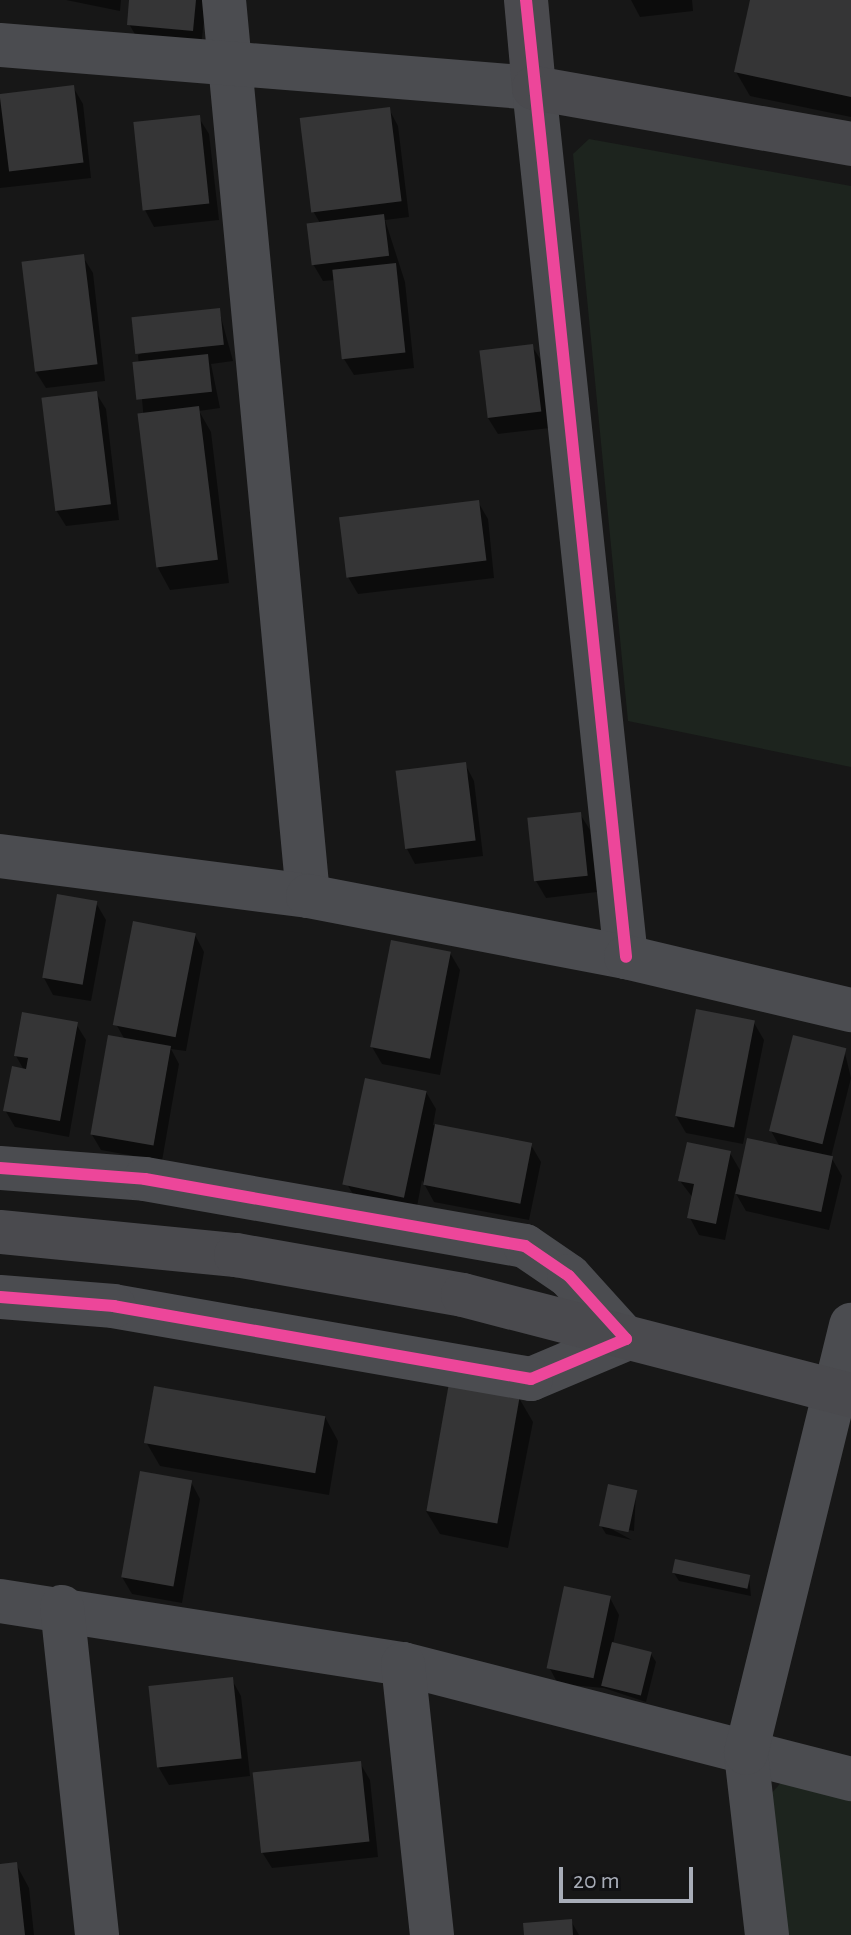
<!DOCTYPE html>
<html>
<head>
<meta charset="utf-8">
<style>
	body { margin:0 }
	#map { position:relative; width:851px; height:1935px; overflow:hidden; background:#171717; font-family:"Alegreya Sans",sans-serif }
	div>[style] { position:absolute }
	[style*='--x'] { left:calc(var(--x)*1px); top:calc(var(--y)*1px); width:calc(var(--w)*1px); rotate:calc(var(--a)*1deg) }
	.green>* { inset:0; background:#1d241e }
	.shadow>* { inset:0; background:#0007 }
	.building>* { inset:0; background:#353536; transform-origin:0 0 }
	.street>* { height:44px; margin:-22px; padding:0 22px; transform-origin:22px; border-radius:22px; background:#4b4c50 }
	.secondary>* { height:44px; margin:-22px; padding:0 22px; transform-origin:22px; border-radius:22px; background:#4a4a4e }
	.cycleway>* { height:12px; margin:-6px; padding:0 6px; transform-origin:6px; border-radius:6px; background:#ed469a }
	span { translate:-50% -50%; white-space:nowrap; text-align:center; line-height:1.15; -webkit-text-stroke:7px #111113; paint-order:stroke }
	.scale { position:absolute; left:559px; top:1867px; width:134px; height:36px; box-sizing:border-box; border:4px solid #a8adb8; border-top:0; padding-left:10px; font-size:24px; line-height:28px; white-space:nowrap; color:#a8adb8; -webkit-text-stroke:6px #111113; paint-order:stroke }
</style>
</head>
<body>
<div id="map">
	<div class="green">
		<i style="clip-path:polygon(589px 139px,851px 186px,851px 767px,628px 721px,573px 154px)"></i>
		<i style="clip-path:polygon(787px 1776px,851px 1793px,851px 1935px,784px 1935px,769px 1796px)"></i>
	</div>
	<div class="shadow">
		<i style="clip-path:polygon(66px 0,121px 0,120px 11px)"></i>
		<i style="clip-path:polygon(131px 0,206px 0,201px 47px,139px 41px,129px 24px)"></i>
		<i style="clip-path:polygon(631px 0,692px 0,693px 11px,640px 17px)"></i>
		<i style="clip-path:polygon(752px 0,851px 0,851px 117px,750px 96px,736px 72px)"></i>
		<i style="clip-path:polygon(73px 87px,83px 104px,91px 178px,0 188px,0 96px)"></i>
		<i style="clip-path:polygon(389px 109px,398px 126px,409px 217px,385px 220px,405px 282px,414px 368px,354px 375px,344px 359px,335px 280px,323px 281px,313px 264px,320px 223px,313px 211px)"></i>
		<i style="clip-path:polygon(199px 118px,209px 134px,219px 220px,154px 227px,145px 210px)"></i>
		<i style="clip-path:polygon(83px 257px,93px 273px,105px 381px,46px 388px,36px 372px)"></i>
		<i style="clip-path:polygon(219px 310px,233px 361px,211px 364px,220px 408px,199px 411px,211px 432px,229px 583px,170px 590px,157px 566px,138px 355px)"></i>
		<i style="clip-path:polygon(532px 346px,542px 362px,550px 428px,498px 434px,488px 418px)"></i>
		<i style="clip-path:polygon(96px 393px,106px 409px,119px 520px,66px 526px,56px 510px)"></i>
		<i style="clip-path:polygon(478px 502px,488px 519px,494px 578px,358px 594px,348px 577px)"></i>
		<i style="clip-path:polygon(465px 764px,474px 781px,483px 856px,415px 864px,406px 847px)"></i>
		<i style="clip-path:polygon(580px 814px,590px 830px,597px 892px,546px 898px,536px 881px)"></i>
		<i style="clip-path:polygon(96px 903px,106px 920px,91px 1001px,53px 995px,44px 978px)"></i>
		<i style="clip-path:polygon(195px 935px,204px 952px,186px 1051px,171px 1049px,179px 1064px,162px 1161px,101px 1150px,91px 1133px,125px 1040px,116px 1024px)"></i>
		<i style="clip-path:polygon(450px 953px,460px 970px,440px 1075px,382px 1064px,372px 1047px)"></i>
		<i style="clip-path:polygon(754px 1023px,764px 1040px,743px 1144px,686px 1133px,676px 1116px)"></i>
		<i style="clip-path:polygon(76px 1024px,86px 1040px,69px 1137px,15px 1127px,5px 1110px,24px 1070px,16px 1056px)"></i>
		<i style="clip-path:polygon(844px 1049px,851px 1078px,831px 1157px,842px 1176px,829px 1230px,746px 1211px,735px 1192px,725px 1240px,699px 1235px,690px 1218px,693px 1198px,680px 1181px,730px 1153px,741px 1172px,780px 1147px,771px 1131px)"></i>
		<i style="clip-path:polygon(426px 1092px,436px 1109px,433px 1125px,531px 1145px,541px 1162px,529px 1220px,434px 1202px,422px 1180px,416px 1212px,357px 1201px,347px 1184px)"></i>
		<i style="clip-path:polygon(519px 1398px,533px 1422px,508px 1548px,440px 1534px,426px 1511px)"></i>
		<i style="clip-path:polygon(325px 1417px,338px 1441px,329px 1495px,160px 1466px,146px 1442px)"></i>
		<i style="clip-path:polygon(191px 1482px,200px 1499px,182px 1603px,132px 1594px,122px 1577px)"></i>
		<i style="clip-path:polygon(636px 1492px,634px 1531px,604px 1525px,632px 1540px,606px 1534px,601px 1526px)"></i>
		<i style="clip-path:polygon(674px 1573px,749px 1577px,751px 1596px,679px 1581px)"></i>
		<i style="clip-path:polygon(610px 1598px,619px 1615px,613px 1644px,651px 1654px,656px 1662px,646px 1702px,604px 1688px,558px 1684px,549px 1667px)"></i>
		<i style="clip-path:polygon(232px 1680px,241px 1696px,250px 1776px,169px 1785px,159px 1768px)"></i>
		<i style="clip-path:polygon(360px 1763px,370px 1780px,378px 1857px,272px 1868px,262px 1852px)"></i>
		<i style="clip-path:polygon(16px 1864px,29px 1888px,34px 1935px,0 1935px,0 1866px)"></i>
		<i style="clip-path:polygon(571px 1921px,579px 1935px,526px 1935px)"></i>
	</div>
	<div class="building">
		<i style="clip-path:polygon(129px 0,196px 0,193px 31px,127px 25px)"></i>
		<i style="clip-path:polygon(750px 0,851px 0,851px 97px,734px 72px)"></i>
		<i style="left:74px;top:85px;width:78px;height:75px;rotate:83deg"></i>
		<i style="left:390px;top:107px;width:95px;height:91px;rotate:83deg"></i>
		<i style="left:200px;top:115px;width:89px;height:67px;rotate:84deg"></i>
		<i style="left:384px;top:214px;width:42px;height:78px;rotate:83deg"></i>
		<i style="left:84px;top:254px;width:111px;height:63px;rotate:83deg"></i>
		<i style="left:396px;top:263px;width:90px;height:64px;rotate:84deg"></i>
		<i style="left:220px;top:308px;width:37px;height:89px;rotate:84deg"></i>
		<i style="left:533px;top:344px;width:68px;height:54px;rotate:83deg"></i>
		<i style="left:208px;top:354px;width:38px;height:76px;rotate:84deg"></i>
		<i style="left:97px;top:391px;width:114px;height:56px;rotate:83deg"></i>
		<i style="left:199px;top:406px;width:155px;height:62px;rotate:83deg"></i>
		<i style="left:479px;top:500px;width:61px;height:141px;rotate:83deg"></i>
		<i style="left:466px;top:762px;width:79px;height:71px;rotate:83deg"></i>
		<i style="left:581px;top:812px;width:64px;height:54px;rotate:84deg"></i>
		<i style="left:57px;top:894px;width:41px;height:85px;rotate:10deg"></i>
		<i style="left:133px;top:921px;width:64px;height:106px;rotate:11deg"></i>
		<i style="left:391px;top:940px;width:61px;height:109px;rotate:11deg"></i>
		<i style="left:696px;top:1009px;width:60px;height:109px;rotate:11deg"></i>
		<i style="clip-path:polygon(22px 1012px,78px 1022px,60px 1121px,3px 1111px,12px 1066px,26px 1069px,28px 1058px,14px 1056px)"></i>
		<i style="left:108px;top:1035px;width:64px;height:101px;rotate:10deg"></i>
		<i style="left:793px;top:1035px;width:55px;height:99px;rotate:14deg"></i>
		<i style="left:365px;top:1078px;width:63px;height:109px;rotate:12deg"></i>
		<i style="left:435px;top:1124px;width:99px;height:62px;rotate:11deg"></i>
		<i style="left:747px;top:1138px;width:88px;height:57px;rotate:12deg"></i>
		<i style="clip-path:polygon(687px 1142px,731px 1151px,716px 1224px,687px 1218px,694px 1184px,678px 1181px)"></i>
		<i style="left:449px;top:1383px;width:72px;height:130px;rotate:10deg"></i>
		<i style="left:154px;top:1386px;width:174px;height:58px;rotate:10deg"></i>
		<i style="left:140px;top:1471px;width:53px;height:108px;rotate:10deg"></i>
		<i style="left:608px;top:1484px;width:30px;height:43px;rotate:12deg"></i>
		<i style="left:675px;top:1559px;width:77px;height:14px;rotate:12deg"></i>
		<i style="left:564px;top:1586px;width:48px;height:84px;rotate:12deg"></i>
		<i style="left:612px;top:1642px;width:41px;height:45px;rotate:14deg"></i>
		<i style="left:233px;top:1677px;width:82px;height:85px;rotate:84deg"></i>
		<i style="left:361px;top:1761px;width:81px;height:109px;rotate:84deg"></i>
		<i style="clip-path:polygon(17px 1862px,25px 1935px,0 1935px,0 1864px)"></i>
		<i style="clip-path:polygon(572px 1919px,573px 1935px,524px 1935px,523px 1923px)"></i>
	</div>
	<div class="street">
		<i style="--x:224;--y:0;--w:900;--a:84.64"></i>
		<i style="--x:0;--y:45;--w:536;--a:4.6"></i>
		<i style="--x:534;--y:88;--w:874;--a:83.96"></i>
		<i style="--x:0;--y:856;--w:311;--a:7.4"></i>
		<i style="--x:308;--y:896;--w:324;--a:10.9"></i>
		<i style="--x:626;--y:957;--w:231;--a:13.3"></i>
		<i style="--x:0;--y:1168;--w:145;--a:4.3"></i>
		<i style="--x:145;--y:1179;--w:386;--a:10"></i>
		<i style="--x:525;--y:1246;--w:53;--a:34.3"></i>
		<i style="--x:569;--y:1276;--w:85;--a:47.9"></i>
		<i style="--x:626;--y:1339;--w:103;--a:157.2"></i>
		<i style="--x:531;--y:1379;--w:423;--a:-170.1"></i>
		<i style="--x:114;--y:1306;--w:114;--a:-175.5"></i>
		<i style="--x:0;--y:1601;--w:408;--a:8.9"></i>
		<i style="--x:403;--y:1664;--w:463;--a:14.4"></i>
		<i style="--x:62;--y:1607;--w:330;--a:83.9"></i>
		<i style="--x:403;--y:1664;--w:273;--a:83.9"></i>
		<i style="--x:767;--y:1935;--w:183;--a:-96.6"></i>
		<i style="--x:746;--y:1753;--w:441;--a:-76.2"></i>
	</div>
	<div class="secondary">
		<i style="--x:526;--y:0;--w:88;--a:84.8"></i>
		<i style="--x:534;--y:88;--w:322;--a:10"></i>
		<i style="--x:0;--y:1232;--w:237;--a:5.6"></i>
		<i style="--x:236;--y:1255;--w:230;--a:10"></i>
		<i style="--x:463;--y:1295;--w:401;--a:14.5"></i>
	</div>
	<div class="cycleway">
		<i style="--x:526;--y:0;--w:962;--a:84.03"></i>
		<i style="--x:0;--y:1168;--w:145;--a:4.3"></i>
		<i style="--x:145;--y:1179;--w:386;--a:10"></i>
		<i style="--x:525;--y:1246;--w:53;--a:34.3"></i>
		<i style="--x:569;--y:1276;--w:85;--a:47.9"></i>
		<i style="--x:626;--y:1339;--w:103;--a:157.2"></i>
		<i style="--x:531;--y:1379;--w:423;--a:-170.1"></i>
		<i style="--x:114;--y:1306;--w:114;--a:-175.5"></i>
	</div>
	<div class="scale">20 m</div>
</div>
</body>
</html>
